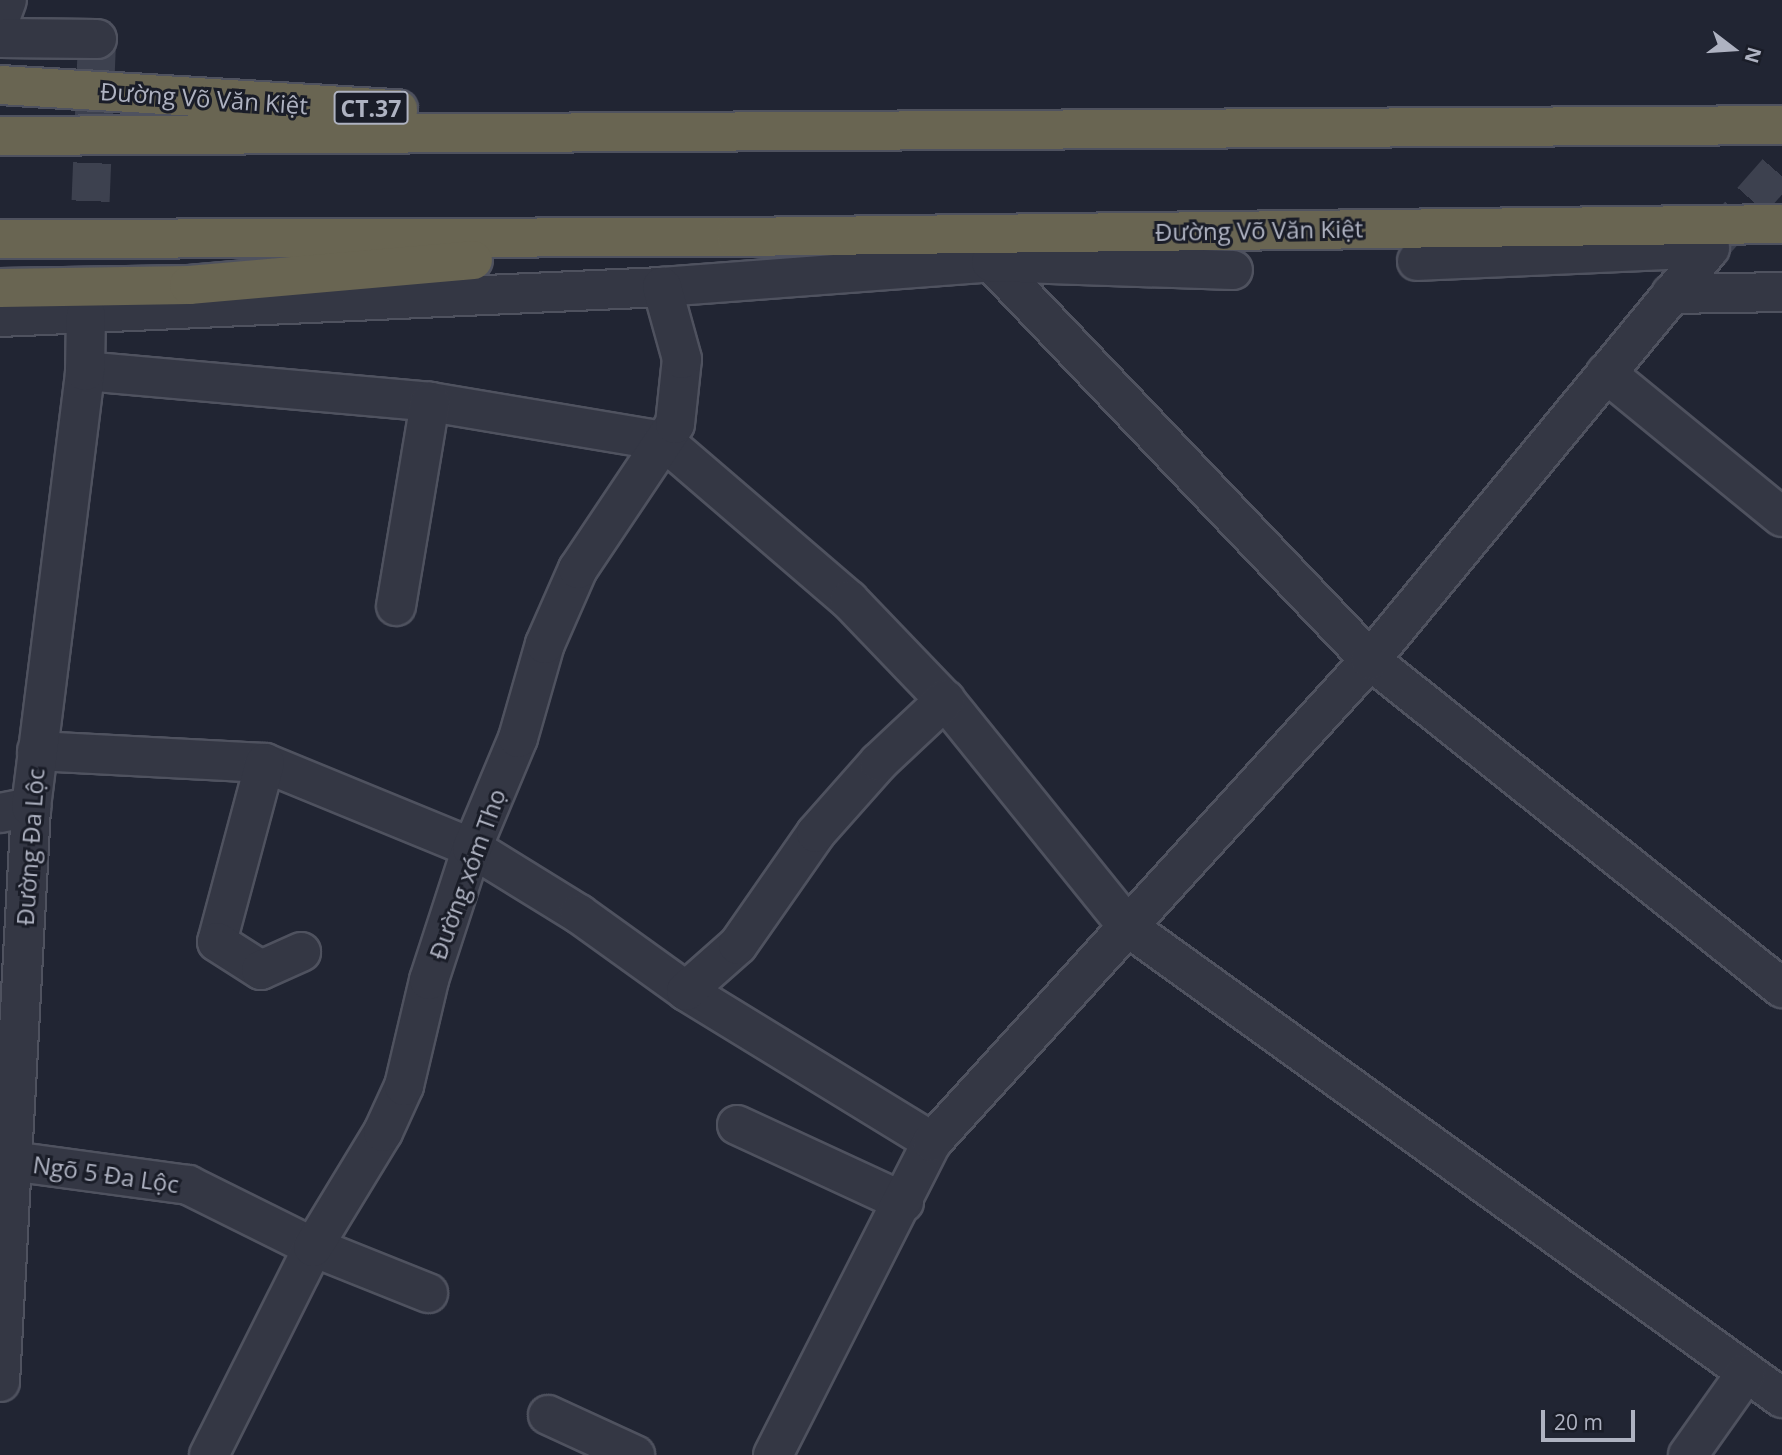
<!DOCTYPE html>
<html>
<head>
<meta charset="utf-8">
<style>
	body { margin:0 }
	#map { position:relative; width:1782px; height:1455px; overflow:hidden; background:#212533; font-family:"Open Sans",sans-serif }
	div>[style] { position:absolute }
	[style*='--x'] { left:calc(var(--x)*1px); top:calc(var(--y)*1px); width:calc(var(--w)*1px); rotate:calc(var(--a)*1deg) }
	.minor-tunnel>* { height:38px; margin-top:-19px; transform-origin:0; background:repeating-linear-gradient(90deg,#3d414f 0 38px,transparent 0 57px) }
	.roads { filter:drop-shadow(2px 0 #4f525f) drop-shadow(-2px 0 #4f525f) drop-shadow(0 2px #4f525f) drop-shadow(0 -2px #4f525f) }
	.minor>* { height:38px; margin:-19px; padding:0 19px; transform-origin:19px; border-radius:19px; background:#343744 }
	.highway>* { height:38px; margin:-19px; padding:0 19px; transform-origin:19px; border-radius:19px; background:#696552 }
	span { translate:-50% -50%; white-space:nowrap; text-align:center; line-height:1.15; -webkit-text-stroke:6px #1a1d28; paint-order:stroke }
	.shield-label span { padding:2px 5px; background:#1a1d28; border:2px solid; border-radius:5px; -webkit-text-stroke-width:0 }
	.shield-label { font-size:23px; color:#aeb2c1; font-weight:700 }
	.street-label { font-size:24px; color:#aeb2c1 }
	.north { position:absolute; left:1698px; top:14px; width:70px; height:70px; -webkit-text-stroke:5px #1a1d28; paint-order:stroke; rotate:107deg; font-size:19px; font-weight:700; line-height:28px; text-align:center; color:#aeb2c1 }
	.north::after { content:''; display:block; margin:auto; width:24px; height:32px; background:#aeb2c1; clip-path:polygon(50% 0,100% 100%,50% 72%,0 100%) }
	.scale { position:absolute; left:1541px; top:1410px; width:94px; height:32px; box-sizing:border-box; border:4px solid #aeb2c1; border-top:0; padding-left:9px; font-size:21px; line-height:24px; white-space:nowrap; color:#aeb2c1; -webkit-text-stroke:5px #1a1d28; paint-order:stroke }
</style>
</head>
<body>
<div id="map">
	<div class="minor-tunnel">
		<i style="--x:1714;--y:243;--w:103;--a:-48.6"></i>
		<i style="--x:86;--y:315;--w:276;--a:-87.7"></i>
	</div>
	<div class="roads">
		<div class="minor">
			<i style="--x:0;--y:19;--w:20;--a:-70"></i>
			<i style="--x:0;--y:38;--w:97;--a:0.6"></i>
			<i style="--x:1417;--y:261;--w:293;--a:-2.5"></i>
			<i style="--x:991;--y:262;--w:550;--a:46.4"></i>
			<i style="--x:1370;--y:660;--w:527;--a:38.52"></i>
			<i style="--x:1671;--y:294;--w:111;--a:-1"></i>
			<i style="--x:0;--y:317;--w:663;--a:-2.59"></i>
			<i style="--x:662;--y:287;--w:330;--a:-4.3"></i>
			<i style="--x:991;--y:262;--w:242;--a:1.9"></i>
			<i style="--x:85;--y:371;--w:346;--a:5.1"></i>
			<i style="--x:430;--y:402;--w:237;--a:9.5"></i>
			<i style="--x:664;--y:441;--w:244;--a:40.7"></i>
			<i style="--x:849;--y:600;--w:139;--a:46.2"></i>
			<i style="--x:945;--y:700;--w:292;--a:51.1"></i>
			<i style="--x:1128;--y:927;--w:806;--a:35.76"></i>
			<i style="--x:1606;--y:373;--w:227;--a:39.3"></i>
			<i style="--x:396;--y:606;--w:207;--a:-80.5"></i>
			<i style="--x:37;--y:751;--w:228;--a:3"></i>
			<i style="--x:265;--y:763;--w:224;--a:22.3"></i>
			<i style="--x:472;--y:848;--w:126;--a:31.7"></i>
			<i style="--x:579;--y:914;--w:132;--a:35.7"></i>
			<i style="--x:686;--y:991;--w:289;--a:31.5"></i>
			<i style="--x:265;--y:763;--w:185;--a:105"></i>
			<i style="--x:217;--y:942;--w:52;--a:32.5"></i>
			<i style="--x:261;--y:970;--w:44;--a:-24.2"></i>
			<i style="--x:0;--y:813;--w:32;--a:-11"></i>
			<i style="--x:686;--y:991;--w:69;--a:-41.5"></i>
			<i style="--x:738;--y:945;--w:136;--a:-55.1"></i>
			<i style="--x:816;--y:833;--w:95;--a:-48.4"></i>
			<i style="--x:879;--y:762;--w:91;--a:-43.2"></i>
			<i style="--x:737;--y:1125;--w:184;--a:24.8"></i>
			<i style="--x:11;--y:1161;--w:179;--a:7.7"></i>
			<i style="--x:188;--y:1185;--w:140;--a:26.4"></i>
			<i style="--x:313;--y:1247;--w:124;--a:21.8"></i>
			<i style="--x:0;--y:1382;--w:576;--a:-86.91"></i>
			<i style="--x:31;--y:807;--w:439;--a:-82.9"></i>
			<i style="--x:85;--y:371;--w:56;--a:-89"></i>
			<i style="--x:548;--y:1415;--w:96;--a:24.7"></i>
			<i style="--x:209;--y:1455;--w:233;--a:-63.4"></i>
			<i style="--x:313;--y:1247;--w:135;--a:-58.7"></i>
			<i style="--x:383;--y:1132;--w:51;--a:-65.5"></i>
			<i style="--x:404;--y:1086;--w:109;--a:-76.7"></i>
			<i style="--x:429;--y:980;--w:139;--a:-72"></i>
			<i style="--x:472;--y:848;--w:119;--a:-67.3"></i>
			<i style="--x:518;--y:738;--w:98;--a:-74"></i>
			<i style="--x:545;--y:644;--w:82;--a:-66.3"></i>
			<i style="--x:578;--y:569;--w:174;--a:-56.2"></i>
			<i style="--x:675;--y:424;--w:65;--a:-83.9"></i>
			<i style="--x:682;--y:359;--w:75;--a:-105.5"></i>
			<i style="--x:773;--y:1455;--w:351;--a:-63.1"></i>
			<i style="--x:932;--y:1142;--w:651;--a:-47.74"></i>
			<i style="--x:1370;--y:660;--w:534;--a:-50.47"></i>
			<i style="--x:1688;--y:1455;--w:100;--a:-54.7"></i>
		</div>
		<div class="highway">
			<i style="--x:0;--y:85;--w:399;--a:3.5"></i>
			<i style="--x:0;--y:136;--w:1782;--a:-0.35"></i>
			<i style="--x:0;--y:239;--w:736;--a:-0.16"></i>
			<i style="--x:736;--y:237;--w:1046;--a:-0.71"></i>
			<i style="--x:0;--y:288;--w:189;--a:-0.9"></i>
			<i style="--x:189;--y:285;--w:285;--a:-5"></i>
		</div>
	</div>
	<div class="shield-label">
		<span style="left:371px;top:108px">CT.37</span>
	</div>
	<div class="street-label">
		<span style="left:204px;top:98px;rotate:4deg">Đường Võ Văn Kiệt</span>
		<span style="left:1259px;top:230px;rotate:-1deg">Đường Võ Văn Kiệt</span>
		<span style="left:30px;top:847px;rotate:-86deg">Đường Đa Lộc</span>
		<span style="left:467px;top:874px;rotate:-70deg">Đường xóm Thọ</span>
		<span style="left:106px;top:1174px;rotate:8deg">Ngõ 5 Đa Lộc</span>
	</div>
	<div class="north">N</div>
	<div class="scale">20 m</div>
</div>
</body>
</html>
